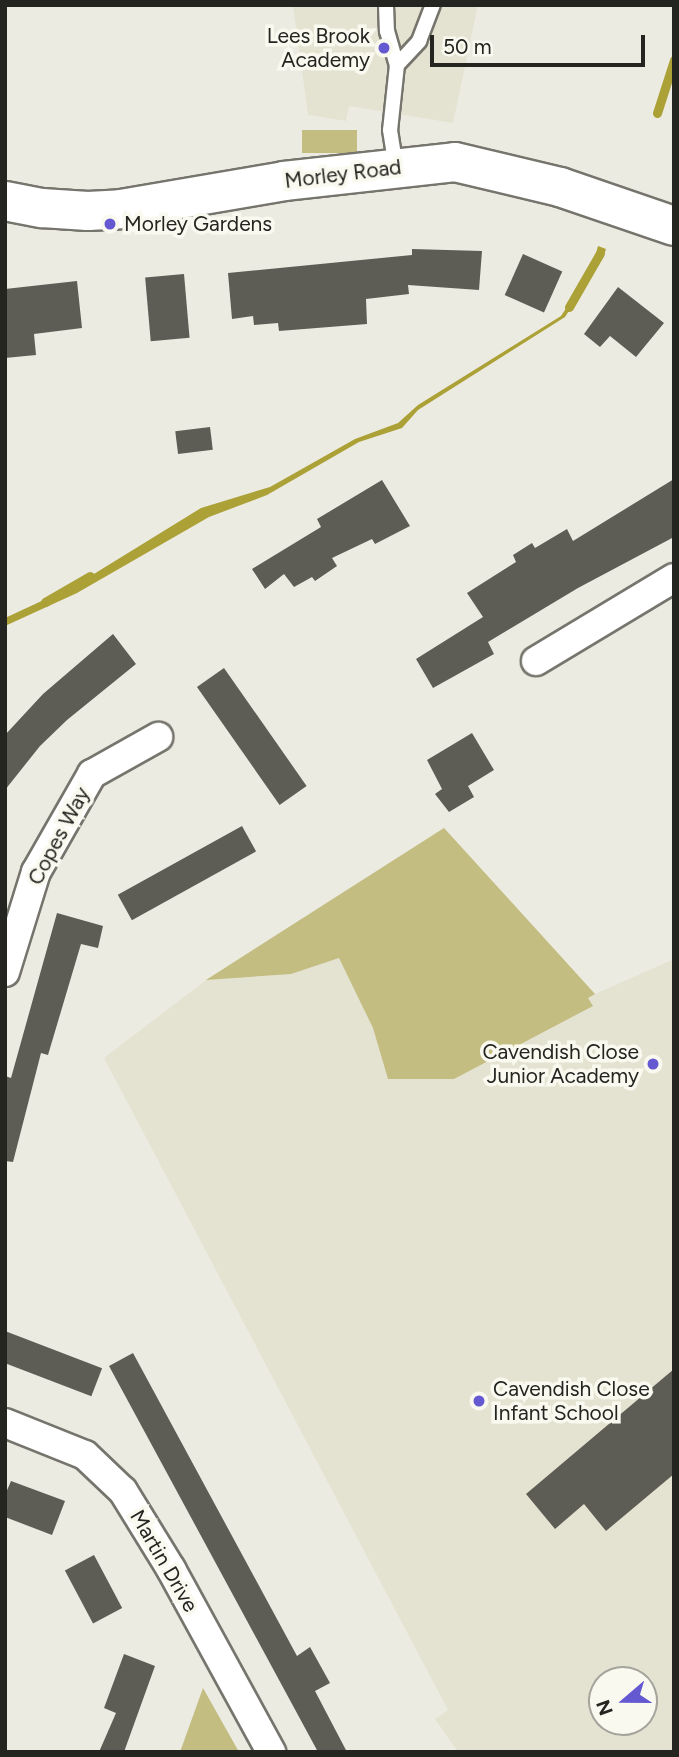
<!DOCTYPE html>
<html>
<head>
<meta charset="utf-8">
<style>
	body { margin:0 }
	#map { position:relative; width:679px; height:1757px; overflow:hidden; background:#ecebe2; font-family:Figtree,sans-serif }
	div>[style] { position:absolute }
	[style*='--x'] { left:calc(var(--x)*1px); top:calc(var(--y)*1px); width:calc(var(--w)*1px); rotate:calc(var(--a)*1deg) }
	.built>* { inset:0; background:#e4e3d2 }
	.green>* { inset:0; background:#c4bd81; transform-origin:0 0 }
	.water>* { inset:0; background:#aca137 }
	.stream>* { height:9px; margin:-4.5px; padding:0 4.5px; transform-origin:4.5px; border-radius:4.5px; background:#aca137 }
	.building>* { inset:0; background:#5e5d55; transform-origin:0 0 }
	.roads { filter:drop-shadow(2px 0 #76756d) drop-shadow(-2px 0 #76756d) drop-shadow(0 2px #76756d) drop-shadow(0 -2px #76756d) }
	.lane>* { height:14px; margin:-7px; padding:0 7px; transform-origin:7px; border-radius:7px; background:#fff }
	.street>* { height:28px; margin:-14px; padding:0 14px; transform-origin:14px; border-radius:14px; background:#fff }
	.secondary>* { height:38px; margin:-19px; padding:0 19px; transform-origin:19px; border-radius:19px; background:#fff }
	.dots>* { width:19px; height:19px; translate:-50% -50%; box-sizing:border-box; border:4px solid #f9f9ef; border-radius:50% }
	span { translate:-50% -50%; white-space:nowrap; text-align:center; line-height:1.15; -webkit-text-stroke:7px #f9f9ef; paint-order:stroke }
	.poi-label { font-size:21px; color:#242420 }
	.right { translate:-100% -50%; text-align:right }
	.left { translate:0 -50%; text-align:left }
	.street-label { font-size:21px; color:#242420 }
	.frame { position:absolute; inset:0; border:7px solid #242420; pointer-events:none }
	.north { position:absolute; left:588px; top:1666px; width:70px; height:70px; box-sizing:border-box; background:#f9f9ef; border:2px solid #a4a49c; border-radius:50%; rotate:250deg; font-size:19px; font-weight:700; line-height:28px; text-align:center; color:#242420 }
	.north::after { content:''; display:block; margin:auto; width:24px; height:32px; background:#6559d2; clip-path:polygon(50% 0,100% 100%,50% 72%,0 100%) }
	.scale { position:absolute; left:430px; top:35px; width:215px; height:32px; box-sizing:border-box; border:4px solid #242420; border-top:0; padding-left:9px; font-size:21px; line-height:24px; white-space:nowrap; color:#242420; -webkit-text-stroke:5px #f9f9ef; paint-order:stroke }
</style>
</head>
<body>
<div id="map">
	<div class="built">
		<i style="clip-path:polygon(293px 5px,478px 5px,453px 123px,349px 106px,346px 121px,308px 115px)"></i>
		<i style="clip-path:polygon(evenodd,444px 828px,595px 994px,674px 959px,674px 1752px,458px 1752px,435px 1719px,448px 1710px,104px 1058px,206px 980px,444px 828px,602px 1680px,644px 1680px,644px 1722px,602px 1722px,602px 1680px)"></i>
	</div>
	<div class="green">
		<i style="left:357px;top:130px;width:23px;height:55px;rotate:90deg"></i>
		<i style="clip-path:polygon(444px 828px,595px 994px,588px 998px,593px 1006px,454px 1079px,388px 1079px,373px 1028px,339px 958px,291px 974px,206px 980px)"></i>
		<i style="clip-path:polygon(203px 1688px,239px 1752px,180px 1752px)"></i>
	</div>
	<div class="water">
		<i style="clip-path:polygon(598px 246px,606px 249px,603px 258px,565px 317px,418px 410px,402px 428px,359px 442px,267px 495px,209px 517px,77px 593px,5px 626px,5px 618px,76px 585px,201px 508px,270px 487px,355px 439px,398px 423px,418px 405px,561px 316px,591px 271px)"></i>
	</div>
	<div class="stream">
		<i style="--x:657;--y:113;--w:56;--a:-72.2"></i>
		<i style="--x:569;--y:307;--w:62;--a:-60.1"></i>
		<i style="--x:45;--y:602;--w:52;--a:-30"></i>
	</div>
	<div class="building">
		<i style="clip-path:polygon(412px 249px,482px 251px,479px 290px,408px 285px,409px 294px,366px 299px,367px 324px,279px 331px,278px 323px,254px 325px,253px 316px,232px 319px,228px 273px,412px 255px)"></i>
		<i style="left:523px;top:254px;width:43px;height:45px;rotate:24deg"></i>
		<i style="left:184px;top:274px;width:64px;height:39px;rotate:85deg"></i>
		<i style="clip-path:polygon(77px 281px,82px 328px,34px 334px,36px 355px,5px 358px,5px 289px)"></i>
		<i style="clip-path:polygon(618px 287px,664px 323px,636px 357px,610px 336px,600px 347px,584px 334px)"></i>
		<i style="left:210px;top:427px;width:23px;height:35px;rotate:83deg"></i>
		<i style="clip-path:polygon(674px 479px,674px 537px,578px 588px,488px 642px,494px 654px,433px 688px,416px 659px,483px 617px,467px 593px,516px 562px,513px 555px,532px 543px,535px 548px,567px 529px,573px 541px)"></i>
		<i style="clip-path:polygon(382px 480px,410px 526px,375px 544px,372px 539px,332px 558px,337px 566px,315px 581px,312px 577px,294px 587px,284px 574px,265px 589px,252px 569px,321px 527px,317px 519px)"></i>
		<i style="clip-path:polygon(113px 634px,136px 664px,67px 720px,40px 746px,5px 790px,5px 735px,43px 694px)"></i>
		<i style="left:224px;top:668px;width:144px;height:33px;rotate:55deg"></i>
		<i style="clip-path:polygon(472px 733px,494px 770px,468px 786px,474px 797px,449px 812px,435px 794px,442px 789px,427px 760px)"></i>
		<i style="left:242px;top:826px;width:29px;height:142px;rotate:61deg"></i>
		<i style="clip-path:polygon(57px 913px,103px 926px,98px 948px,81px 944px,48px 1055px,41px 1053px,13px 1162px,5px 1161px,5px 1076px,11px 1078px)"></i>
		<i style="left:5px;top:1331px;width:104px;height:30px;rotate:21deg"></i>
		<i style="clip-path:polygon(133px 1353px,297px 1656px,310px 1647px,330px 1683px,315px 1691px,347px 1752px,318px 1752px,109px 1366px)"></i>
		<i style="clip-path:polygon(674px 1369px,674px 1474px,606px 1531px,584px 1504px,555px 1529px,526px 1494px)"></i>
		<i style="clip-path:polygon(11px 1481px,65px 1501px,52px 1535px,5px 1517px,5px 1495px)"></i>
		<i style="left:94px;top:1555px;width:60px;height:33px;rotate:62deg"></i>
		<i style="clip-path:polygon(124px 1654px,155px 1666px,124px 1752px,99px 1752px,116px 1713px,104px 1708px)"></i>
	</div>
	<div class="roads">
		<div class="lane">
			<i style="--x:386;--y:5;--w:26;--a:88"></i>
			<i style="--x:387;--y:31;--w:35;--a:74"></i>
			<i style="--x:397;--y:65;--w:65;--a:96.1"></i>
			<i style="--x:390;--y:130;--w:36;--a:81"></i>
			<i style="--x:397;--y:65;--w:33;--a:-47"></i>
			<i style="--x:419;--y:41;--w:39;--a:-69"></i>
		</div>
		<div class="street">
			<i style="--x:536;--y:661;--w:161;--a:-31"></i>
			<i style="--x:5;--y:972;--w:105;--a:-72.8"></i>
			<i style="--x:36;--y:872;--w:113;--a:-60.3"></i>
			<i style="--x:92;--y:774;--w:76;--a:-29.3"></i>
			<i style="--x:5;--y:1423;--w:86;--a:21.8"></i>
			<i style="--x:85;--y:1455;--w:52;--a:43.5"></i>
			<i style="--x:123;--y:1491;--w:92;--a:58.4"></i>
			<i style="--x:171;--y:1569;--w:209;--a:61.3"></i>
		</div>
		<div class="secondary">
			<i style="--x:5;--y:201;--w:38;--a:11"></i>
			<i style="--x:42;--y:208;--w:46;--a:3.7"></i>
			<i style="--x:88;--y:211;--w:33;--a:-3"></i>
			<i style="--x:121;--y:209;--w:165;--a:-9.7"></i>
			<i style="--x:284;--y:181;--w:172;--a:-6.3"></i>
			<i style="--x:455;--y:162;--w:108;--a:13.4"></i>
			<i style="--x:560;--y:187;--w:120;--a:18.9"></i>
		</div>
	</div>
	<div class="dots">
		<i style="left:384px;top:48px;background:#6559d2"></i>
		<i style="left:110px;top:224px;background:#6559d2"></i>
		<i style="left:653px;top:1064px;background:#6559d2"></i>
		<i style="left:479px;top:1401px;background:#6559d2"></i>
	</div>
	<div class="poi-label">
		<span class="right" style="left:370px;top:48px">Lees Brook<br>Academy</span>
		<span class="left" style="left:124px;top:224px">Morley Gardens</span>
		<span class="right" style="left:639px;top:1064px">Cavendish Close<br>Junior Academy</span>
		<span class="left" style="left:493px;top:1401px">Cavendish Close<br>Infant School</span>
	</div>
	<div class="street-label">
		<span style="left:343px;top:174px;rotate:-7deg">Morley Road</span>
		<span style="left:59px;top:836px;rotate:-62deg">Copes Way</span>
		<span style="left:164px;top:1561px;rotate:60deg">Martin Drive</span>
	</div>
	<div class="frame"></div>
	<div class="north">N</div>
	<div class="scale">50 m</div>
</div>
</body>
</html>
